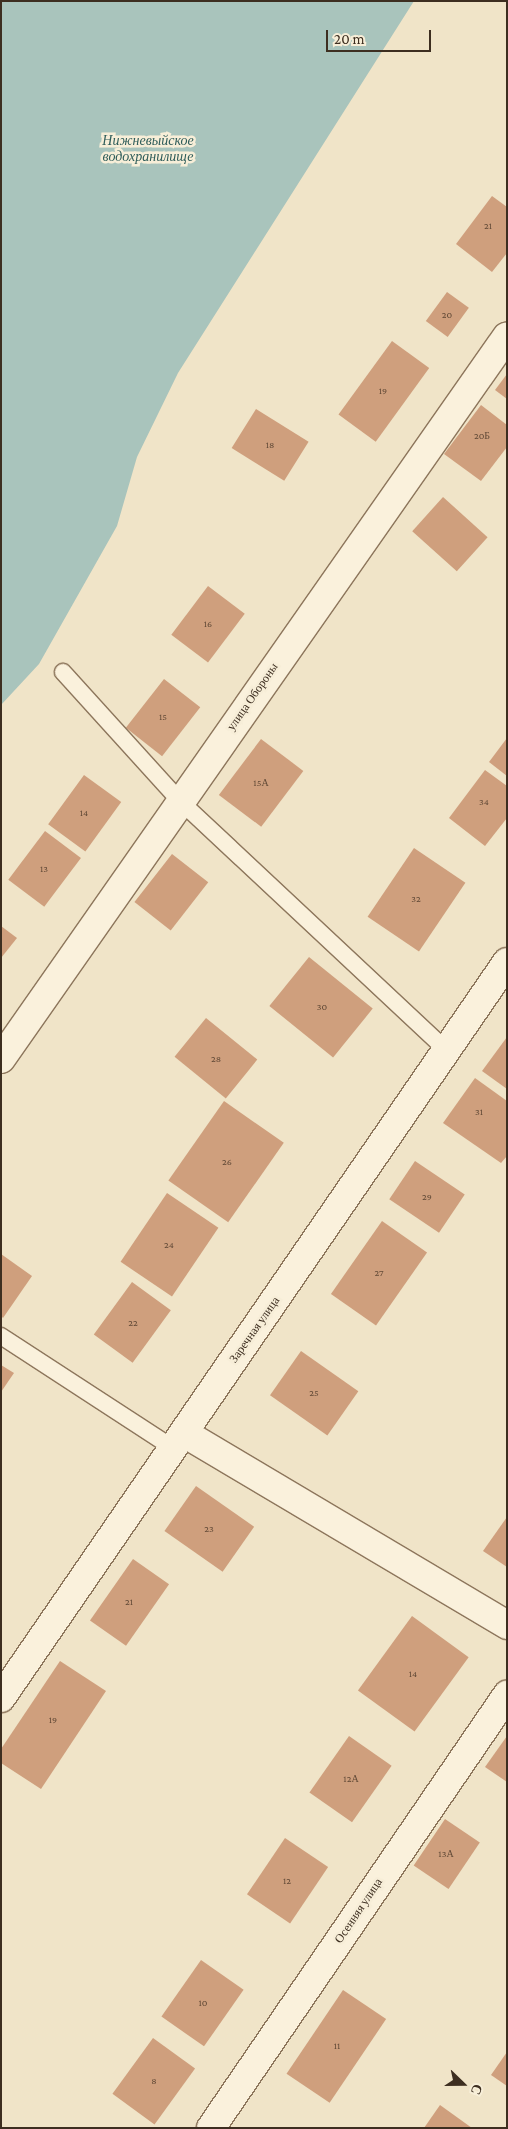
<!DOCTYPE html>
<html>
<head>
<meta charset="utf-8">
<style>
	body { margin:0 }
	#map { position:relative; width:508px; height:2129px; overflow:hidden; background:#f0e4c8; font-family:"Crimson Pro",serif }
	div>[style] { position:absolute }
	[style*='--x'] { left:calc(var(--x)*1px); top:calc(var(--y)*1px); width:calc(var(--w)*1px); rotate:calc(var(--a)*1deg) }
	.water>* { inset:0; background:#a9c4bc }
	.building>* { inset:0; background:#cf9f7d; transform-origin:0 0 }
	.roads { filter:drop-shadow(1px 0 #8d765c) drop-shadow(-1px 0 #8d765c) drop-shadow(0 1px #8d765c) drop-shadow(0 -1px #8d765c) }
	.lane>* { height:16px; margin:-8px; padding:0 8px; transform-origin:8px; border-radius:8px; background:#faf1dc }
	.street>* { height:28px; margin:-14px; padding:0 14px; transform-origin:14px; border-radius:14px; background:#faf1dc }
	.secondary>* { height:28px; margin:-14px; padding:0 14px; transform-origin:14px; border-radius:14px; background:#faf1dc }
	span { translate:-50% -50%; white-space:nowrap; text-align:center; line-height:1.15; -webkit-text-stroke:5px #f7eed8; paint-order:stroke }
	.number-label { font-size:10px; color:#624a37 }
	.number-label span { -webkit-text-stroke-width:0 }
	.street-label { font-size:12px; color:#3d2e20 }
	.water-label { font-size:14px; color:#2f5d5a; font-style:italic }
	.frame { position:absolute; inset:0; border:2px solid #3d2e20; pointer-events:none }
	.north { position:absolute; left:438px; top:2059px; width:50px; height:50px; -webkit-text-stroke:4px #f7eed8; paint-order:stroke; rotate:112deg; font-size:14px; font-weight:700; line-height:20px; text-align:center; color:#3d2e20 }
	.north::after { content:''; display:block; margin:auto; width:18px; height:22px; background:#3d2e20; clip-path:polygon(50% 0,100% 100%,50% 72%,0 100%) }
	.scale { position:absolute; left:326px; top:30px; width:105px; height:22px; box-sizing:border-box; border:2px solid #3d2e20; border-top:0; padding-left:6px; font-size:15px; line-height:18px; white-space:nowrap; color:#3d2e20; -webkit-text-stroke:4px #f7eed8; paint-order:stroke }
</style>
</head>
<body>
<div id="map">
	<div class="water">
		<i style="clip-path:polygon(1px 1px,414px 1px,178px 373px,137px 457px,117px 526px,39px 664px,1px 705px)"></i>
	</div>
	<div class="building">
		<i style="clip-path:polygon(492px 196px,507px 207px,507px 253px,492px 272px,456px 244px)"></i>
		<i style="left:447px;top:292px;width:27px;height:36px;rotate:36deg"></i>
		<i style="left:392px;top:341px;width:46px;height:91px;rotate:36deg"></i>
		<i style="clip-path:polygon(507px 374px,507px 399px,495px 390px)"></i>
		<i style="clip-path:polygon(481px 405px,507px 425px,507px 447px,481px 481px,444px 454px)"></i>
		<i style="left:256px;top:409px;width:62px;height:46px;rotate:32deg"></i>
		<i style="left:443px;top:497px;width:60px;height:46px;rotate:42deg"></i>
		<i style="left:208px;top:586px;width:46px;height:61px;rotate:37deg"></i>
		<i style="left:164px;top:679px;width:46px;height:62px;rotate:38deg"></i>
		<i style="clip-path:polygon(507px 738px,507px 776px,489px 762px)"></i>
		<i style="left:261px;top:739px;width:53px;height:70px;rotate:37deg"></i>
		<i style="clip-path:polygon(485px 770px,507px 786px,507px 818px,485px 846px,449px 818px)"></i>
		<i style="left:84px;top:775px;width:46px;height:61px;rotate:36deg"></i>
		<i style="left:45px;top:831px;width:45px;height:61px;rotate:37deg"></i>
		<i style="left:414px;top:848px;width:62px;height:83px;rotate:34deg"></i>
		<i style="left:172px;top:854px;width:46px;height:61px;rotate:38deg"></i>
		<i style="clip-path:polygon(1px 926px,17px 938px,1px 958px)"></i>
		<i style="left:309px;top:957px;width:82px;height:63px;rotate:39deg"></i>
		<i style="left:206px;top:1018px;width:66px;height:50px;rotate:39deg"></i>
		<i style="clip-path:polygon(507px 1037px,507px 1089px,482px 1071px)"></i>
		<i style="clip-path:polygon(475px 1078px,507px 1101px,507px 1156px,501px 1163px,443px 1123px)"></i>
		<i style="left:224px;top:1101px;width:73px;height:97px;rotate:35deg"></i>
		<i style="left:415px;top:1161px;width:60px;height:46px;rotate:34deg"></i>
		<i style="left:167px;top:1193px;width:62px;height:83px;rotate:34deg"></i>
		<i style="left:382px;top:1221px;width:55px;height:89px;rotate:35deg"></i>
		<i style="clip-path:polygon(1px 1254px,32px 1276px,3px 1318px,1px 1316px)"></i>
		<i style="left:132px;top:1282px;width:48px;height:65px;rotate:36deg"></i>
		<i style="left:301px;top:1351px;width:70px;height:54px;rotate:35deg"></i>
		<i style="clip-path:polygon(1px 1365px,14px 1373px,1px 1392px)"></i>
		<i style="left:196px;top:1486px;width:71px;height:55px;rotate:35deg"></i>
		<i style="clip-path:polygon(507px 1517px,507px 1567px,483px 1551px)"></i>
		<i style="left:133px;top:1559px;width:44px;height:75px;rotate:35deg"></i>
		<i style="left:412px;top:1616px;width:70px;height:92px;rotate:36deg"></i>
		<i style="clip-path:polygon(60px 1661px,106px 1691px,41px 1789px,1px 1763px,1px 1749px)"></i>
		<i style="left:349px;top:1736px;width:52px;height:69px;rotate:35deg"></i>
		<i style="clip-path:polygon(507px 1736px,507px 1782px,485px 1767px)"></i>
		<i style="left:445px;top:1819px;width:42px;height:56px;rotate:34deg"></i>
		<i style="left:285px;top:1838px;width:52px;height:68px;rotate:34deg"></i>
		<i style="left:201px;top:1960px;width:52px;height:69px;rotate:35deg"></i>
		<i style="left:343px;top:1990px;width:52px;height:101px;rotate:34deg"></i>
		<i style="left:153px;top:2038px;width:52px;height:69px;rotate:36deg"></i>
		<i style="clip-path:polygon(507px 2052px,507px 2086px,491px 2075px)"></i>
		<i style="clip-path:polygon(440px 2105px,472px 2128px,424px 2128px)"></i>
	</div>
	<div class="roads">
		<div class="lane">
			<i style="--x:63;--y:672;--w:173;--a:47.8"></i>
			<i style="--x:179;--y:800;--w:367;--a:43.1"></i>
			<i style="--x:1;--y:1336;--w:205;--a:33.1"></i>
		</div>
		<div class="street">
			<i style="--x:1;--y:1059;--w:882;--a:-55.01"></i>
			<i style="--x:184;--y:1433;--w:376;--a:30.7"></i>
			<i style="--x:211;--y:2128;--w:525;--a:-55.64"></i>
		</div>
		<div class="secondary">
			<i style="--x:1;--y:1698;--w:893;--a:-55.49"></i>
		</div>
	</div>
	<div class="number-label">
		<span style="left:488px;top:226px">21</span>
		<span style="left:447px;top:315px">20</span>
		<span style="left:383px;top:391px">19</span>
		<span style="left:482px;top:436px">20Б</span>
		<span style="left:270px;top:445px">18</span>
		<span style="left:208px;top:624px">16</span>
		<span style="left:163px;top:717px">15</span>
		<span style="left:261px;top:783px">15А</span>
		<span style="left:484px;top:802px">34</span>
		<span style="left:84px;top:813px">14</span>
		<span style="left:44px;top:869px">13</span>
		<span style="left:416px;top:899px">32</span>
		<span style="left:322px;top:1007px">30</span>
		<span style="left:216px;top:1059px">28</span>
		<span style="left:479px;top:1112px">31</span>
		<span style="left:227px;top:1162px">26</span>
		<span style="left:427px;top:1197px">29</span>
		<span style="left:169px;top:1245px">24</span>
		<span style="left:379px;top:1273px">27</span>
		<span style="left:133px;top:1323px">22</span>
		<span style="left:314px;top:1393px">25</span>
		<span style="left:209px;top:1529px">23</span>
		<span style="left:129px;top:1602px">21</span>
		<span style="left:413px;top:1674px">14</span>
		<span style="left:53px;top:1720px">19</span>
		<span style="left:351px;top:1779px">12А</span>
		<span style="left:446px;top:1854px">13А</span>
		<span style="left:287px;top:1881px">12</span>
		<span style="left:203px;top:2003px">10</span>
		<span style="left:337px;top:2046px">11</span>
		<span style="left:154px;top:2081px">8</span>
	</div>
	<div class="street-label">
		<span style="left:253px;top:697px;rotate:-55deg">улица Обороны</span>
		<span style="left:255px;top:1330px;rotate:-55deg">Заречная улица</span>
		<span style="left:359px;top:1911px;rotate:-56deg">Осенняя улица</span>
	</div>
	<div class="water-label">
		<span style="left:148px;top:148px">Нижневыйское<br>водохранилище</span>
	</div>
	<div class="frame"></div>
	<div class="north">С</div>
	<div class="scale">20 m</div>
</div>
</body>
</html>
